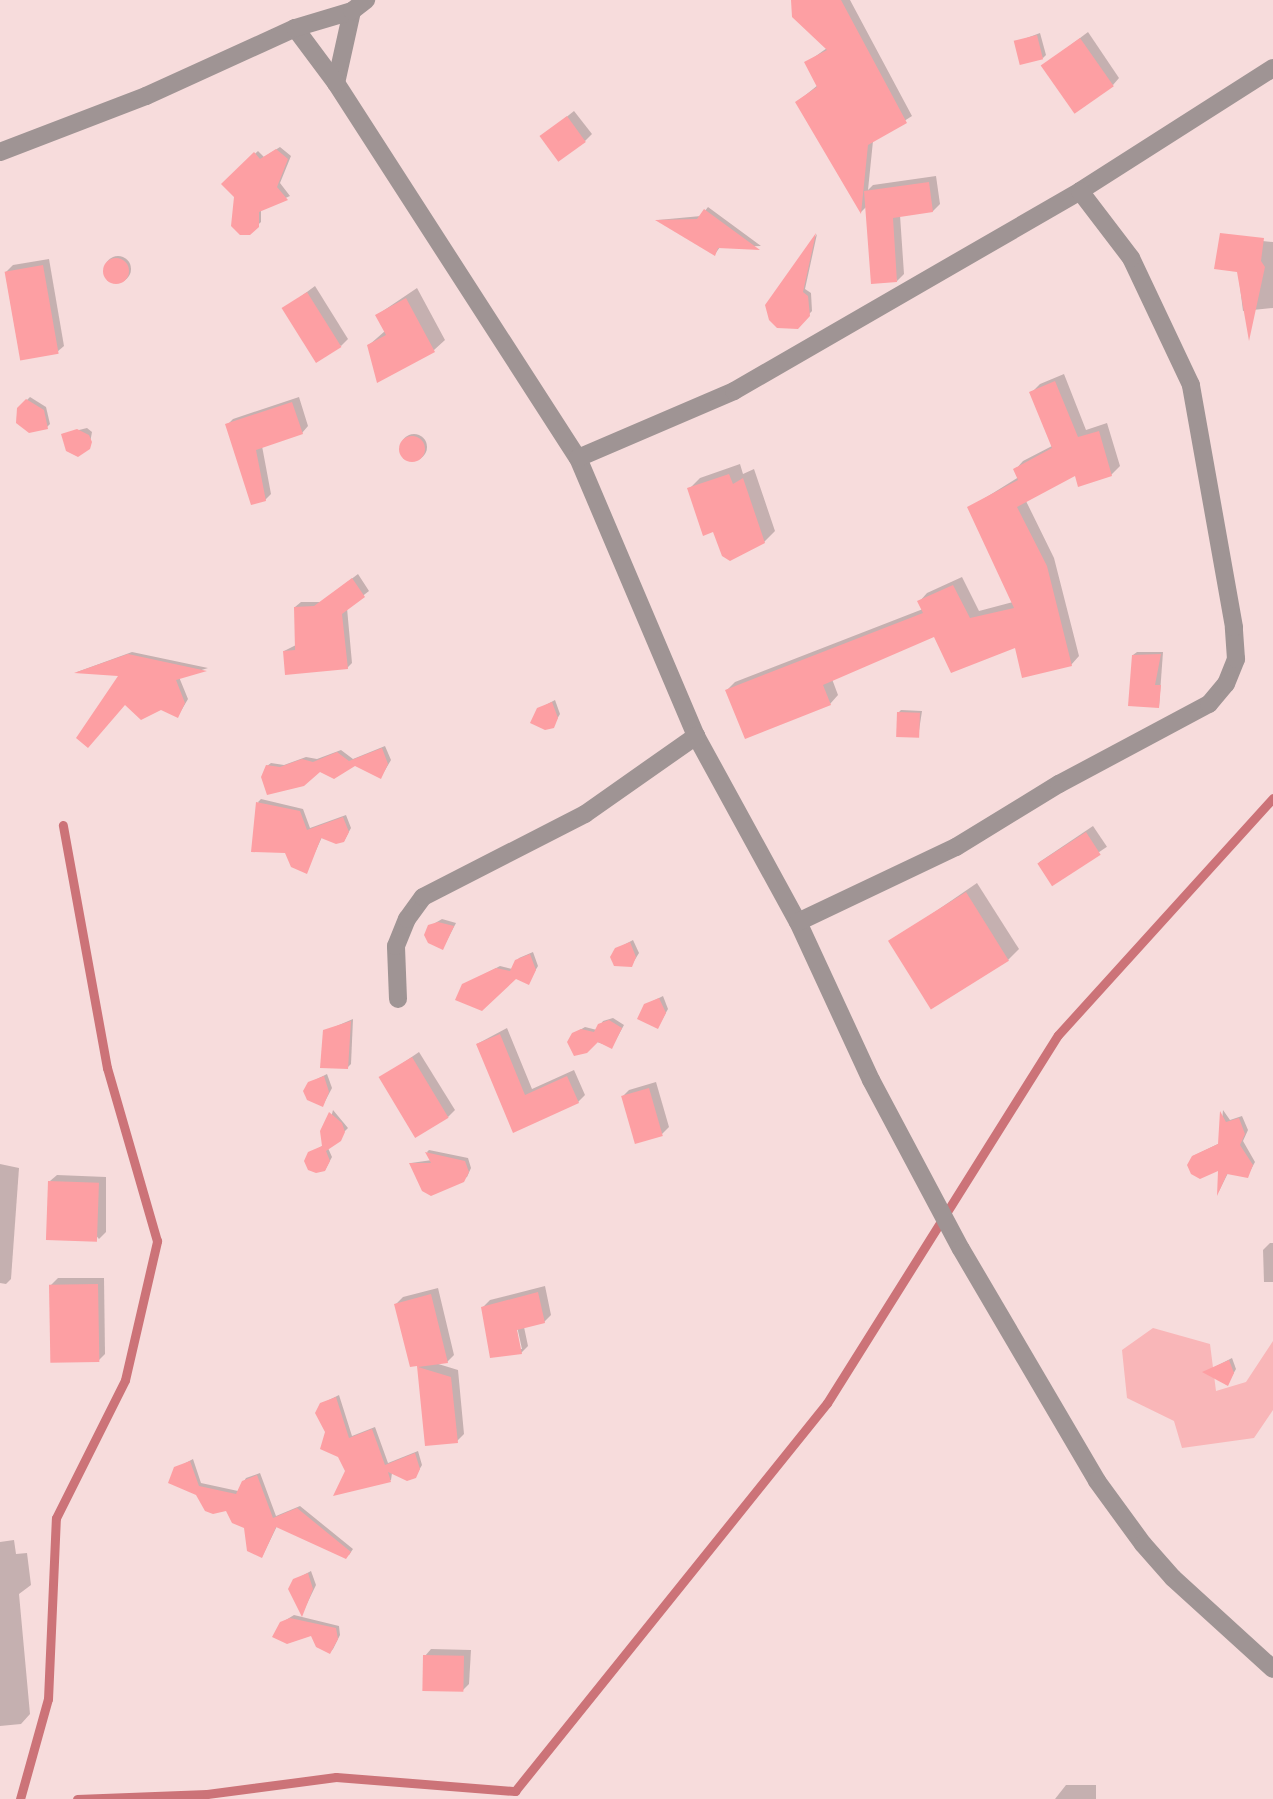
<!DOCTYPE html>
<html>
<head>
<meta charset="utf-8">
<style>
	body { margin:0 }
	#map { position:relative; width:1273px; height:1799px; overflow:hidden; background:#f7dcdc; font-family:Figtree,sans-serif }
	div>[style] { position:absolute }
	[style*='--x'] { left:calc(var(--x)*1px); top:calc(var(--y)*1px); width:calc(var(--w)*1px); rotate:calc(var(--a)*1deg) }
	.green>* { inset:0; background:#f9b6b8 }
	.shadow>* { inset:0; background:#0003; transform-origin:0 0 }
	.round { border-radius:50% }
	.stream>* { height:9px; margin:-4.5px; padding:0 4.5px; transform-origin:4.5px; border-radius:4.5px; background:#cc7378 }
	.building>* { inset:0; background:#fd9fa3; transform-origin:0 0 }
	.street>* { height:18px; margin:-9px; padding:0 9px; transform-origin:9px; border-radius:9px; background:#9f9494 }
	span { translate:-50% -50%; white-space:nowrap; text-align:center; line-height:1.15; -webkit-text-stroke:5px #fff; paint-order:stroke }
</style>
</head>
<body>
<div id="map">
	<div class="green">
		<i style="clip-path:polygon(1153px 1328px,1210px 1344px,1216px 1391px,1246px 1382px,1273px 1341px,1273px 1410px,1254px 1438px,1182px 1448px,1174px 1421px,1127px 1398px,1122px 1350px)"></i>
	</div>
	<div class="shadow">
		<i style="clip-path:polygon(798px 0,850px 0,912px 116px,873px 141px,868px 190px,873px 185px,936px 176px,940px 204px,933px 211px,900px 215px,904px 274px,897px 281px,867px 206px,861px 212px,797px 102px,818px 85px,806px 63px,827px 48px)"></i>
		<i style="clip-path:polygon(1088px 32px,1119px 78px,1113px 85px,1043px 66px)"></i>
		<i style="clip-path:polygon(1040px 33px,1046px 55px,1043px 58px,1016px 42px)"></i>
		<i style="clip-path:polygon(574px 111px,592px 134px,585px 141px,549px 131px)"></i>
		<i style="clip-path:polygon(280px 147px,291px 156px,280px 183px,290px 196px,261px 209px,261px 222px,249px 233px,235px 196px,223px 184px,258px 151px,264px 157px)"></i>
		<i style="clip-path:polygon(708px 207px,761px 246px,720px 247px,715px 254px,658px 220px,701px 216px)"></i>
		<i style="clip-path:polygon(817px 234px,805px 289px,811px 293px,812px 311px,797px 327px,767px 305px)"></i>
		<i style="clip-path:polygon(1224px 237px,1273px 242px,1273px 308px,1243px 311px,1238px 271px)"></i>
		<i class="round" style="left:105px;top:256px;width:26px;height:26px"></i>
		<i style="clip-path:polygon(49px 259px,64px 346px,57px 352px,6px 272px,13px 265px)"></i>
		<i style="clip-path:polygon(315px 286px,348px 339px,341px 346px,284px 309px)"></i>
		<i style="clip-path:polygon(417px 288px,445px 340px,434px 350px,369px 345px,385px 331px,377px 315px)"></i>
		<i style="clip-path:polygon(1064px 374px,1086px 430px,1107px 423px,1120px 466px,1111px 475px,1076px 474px,1026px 501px,1054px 558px,1079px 656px,1071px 665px,1016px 646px,935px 635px,832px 679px,838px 695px,830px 704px,727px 690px,735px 682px,923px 609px,919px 602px,927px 593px,962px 577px,979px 611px,1013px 602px,969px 508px,1019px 477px,1015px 470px,1023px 461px,1052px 446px,1031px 393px,1040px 384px)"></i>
		<i style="clip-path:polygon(30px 397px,46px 407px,50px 424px,47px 427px,18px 409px)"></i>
		<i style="clip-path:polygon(299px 397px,308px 426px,302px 433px,262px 446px,271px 494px,265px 500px,227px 425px,233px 419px)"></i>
		<i style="clip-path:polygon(87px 428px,92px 432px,89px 448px,63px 434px)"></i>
		<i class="round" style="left:401px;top:434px;width:26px;height:26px"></i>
		<i style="clip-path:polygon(740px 464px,743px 474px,754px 469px,775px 531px,764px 542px,713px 530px,689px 489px,700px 478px)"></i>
		<i style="clip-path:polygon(358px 574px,369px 591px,347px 608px,352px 663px,347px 668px,284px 651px,296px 645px,295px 607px,301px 602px,321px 602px)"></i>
		<i style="clip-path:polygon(132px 652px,208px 668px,179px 677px,188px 699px,178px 716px,121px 675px,77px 672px)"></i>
		<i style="clip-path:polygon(1137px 652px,1163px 652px,1159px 707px,1133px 655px)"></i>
		<i style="clip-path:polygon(555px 700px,560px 714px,553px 726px,538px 709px)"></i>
		<i style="clip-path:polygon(901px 710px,922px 711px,918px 737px,898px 713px)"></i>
		<i style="clip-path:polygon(385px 746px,391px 760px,381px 777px,355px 764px,319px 770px,303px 785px,267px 766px,271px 763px,284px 765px,306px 757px,317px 759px,341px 750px,353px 759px)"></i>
		<i style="clip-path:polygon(261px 799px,303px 809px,310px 828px,346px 815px,351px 828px,344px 841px,322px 837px,306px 872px,258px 802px)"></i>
		<i style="left:1093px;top:826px;width:25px;height:65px;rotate:56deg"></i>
		<i style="clip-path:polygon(977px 883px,1019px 949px,1008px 960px,891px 942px)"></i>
		<i style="clip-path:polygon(442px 919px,456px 923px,443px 948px,430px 926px)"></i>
		<i style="clip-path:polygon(633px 940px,639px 953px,631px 966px,616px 949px)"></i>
		<i style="clip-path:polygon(533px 952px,538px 966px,528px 983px,516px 977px,463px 985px,500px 966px,512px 969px,519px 958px)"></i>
		<i style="clip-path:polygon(663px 996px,668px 1009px,658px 1027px,645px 1005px)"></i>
		<i style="clip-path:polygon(613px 1018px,624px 1025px,612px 1047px,573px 1034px,585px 1027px,597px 1030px,603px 1021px)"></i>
		<i style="clip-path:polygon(353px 1019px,351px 1064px,348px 1067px,325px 1031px)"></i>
		<i style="clip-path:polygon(507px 1028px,532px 1089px,574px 1070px,585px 1095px,578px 1102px,514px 1131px,477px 1044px)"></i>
		<i style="clip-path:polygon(419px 1052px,455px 1110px,448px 1117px,381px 1078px)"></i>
		<i style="clip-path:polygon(327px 1074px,332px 1088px,323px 1105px,309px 1083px)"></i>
		<i style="clip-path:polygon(656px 1082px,669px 1127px,662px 1134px,622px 1097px,629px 1090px)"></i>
		<i style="clip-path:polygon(333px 1110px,348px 1128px,328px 1148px,332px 1157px,325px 1170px,310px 1153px,324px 1145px)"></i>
		<i style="clip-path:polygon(1223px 1110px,1230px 1120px,1242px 1116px,1248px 1130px,1243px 1141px,1255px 1162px,1247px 1177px,1228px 1173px,1219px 1191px,1219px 1168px,1193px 1156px,1220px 1143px)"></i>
		<i style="clip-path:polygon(429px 1150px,468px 1158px,471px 1168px,467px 1177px,423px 1190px,411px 1163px,432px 1160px,427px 1152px)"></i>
		<i style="clip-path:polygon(0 1164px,19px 1168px,11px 1279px,6px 1284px,0 1283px)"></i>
		<i style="clip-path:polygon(57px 1175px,106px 1177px,106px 1232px,99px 1239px,50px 1181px)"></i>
		<i style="clip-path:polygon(1270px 1243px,1273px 1243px,1273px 1282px,1264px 1282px,1263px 1250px)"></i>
		<i style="clip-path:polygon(58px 1278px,104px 1278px,105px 1354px,98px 1361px,51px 1285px)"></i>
		<i style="clip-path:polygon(evenodd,545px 1286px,551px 1315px,544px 1322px,524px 1327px,528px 1346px,521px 1353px,483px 1307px,490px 1300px,545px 1286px,516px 1322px,522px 1349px,519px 1349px,516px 1322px)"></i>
		<i style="clip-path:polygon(438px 1288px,454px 1355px,447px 1362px,435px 1363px,458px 1370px,464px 1434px,457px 1441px,426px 1444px,418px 1364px,396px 1304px,403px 1297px)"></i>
		<i style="clip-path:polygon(1232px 1358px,1236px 1369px,1227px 1385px,1205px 1372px)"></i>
		<i style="clip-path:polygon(339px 1395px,352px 1436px,375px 1427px,388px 1463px,418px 1451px,422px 1465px,415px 1477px,392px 1473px,391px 1480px,335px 1494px,347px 1471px,326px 1432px,321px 1404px)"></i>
		<i style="clip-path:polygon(193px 1459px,201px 1483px,238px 1491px,246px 1478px,260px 1473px,276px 1516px,300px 1506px,353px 1549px,349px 1555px,277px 1526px,262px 1557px,246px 1527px,227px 1509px,197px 1493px,176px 1468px)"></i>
		<i style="clip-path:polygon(14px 1540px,16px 1554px,27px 1553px,31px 1585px,19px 1594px,30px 1714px,21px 1724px,0 1726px,0 1542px)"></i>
		<i style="clip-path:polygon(311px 1571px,316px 1585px,302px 1614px,294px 1580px)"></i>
		<i style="clip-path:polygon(294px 1615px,339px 1626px,340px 1635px,333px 1649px,330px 1652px,312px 1635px,281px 1623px)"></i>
		<i style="clip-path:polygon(431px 1649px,471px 1650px,469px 1684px,462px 1691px,425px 1656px)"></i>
		<i style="clip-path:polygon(1066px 1785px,1096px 1785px,1096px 1799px,1055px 1799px)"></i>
	</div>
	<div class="stream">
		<i style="--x:20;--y:1799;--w:104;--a:-74.4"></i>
		<i style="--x:48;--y:1699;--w:181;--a:-87.5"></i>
		<i style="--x:56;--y:1518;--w:154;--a:-63.4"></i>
		<i style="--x:125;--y:1380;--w:143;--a:-77"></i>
		<i style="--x:157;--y:1241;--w:180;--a:-106.1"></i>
		<i style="--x:107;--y:1068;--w:247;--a:-100.3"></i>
		<i style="--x:77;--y:1799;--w:130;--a:-2.2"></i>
		<i style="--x:207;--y:1794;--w:130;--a:-7.5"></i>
		<i style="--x:336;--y:1777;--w:180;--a:4.5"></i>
		<i style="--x:515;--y:1791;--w:498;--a:-51.2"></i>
		<i style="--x:827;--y:1403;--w:434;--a:-57.9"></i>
		<i style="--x:1058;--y:1035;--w:320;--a:-47.8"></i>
	</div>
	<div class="building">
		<i style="clip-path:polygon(791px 0,841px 0,907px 123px,868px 145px,861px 214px,795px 102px,817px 87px,804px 62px,827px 50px,792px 17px)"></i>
		<i style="left:1037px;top:35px;width:25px;height:24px;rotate:76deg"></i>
		<i style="left:1080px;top:38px;width:59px;height:48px;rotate:55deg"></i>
		<i style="left:567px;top:116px;width:32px;height:34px;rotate:54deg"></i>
		<i style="clip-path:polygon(276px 149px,288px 159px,277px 187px,288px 200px,259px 212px,259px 227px,250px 235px,240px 235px,231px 226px,234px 197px,221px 184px,254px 152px,260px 159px)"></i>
		<i style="clip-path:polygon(929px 182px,933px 212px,893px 218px,897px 282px,871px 284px,864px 191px)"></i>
		<i style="clip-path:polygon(704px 209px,760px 250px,718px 248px,715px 256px,655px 220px,697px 219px)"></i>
		<i style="clip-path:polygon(816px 233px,803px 292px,808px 296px,810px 316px,798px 329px,777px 328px,769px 320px,765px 305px)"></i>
		<i style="clip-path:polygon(1220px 233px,1264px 238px,1261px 261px,1265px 267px,1249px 341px,1237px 272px,1214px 269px)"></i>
		<i class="round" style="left:103px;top:258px;width:26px;height:26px"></i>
		<i style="left:43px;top:265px;width:90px;height:39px;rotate:80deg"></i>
		<i style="left:307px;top:292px;width:65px;height:30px;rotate:58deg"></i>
		<i style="clip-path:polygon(406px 298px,435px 352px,377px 383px,367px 345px,386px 335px,375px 315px)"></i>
		<i style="clip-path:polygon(1055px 381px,1078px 437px,1099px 431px,1112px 476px,1078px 487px,1075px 476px,1017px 507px,1047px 566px,1072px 666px,1022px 678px,1015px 648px,951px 673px,934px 637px,823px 685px,831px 705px,745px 739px,725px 690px,923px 613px,917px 601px,953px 585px,970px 618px,1014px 608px,967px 507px,1018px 480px,1013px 469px,1052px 448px,1029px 392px)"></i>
		<i style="clip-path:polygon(26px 399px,44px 410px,48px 429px,29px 433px,16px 423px,17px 408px)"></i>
		<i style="clip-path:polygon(292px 402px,303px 434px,256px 450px,266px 501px,251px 505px,225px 424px)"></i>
		<i style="clip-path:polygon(77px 429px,89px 435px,92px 442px,90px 449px,78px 457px,66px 451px,61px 434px)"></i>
		<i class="round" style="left:399px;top:436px;width:26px;height:26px"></i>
		<i style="clip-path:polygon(729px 474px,733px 484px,743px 478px,765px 543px,730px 561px,722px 556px,713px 532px,703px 536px,687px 488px)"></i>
		<i style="clip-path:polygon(352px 578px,365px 597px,342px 614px,348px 669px,285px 675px,283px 651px,295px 650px,294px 607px,314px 606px)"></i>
		<i style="clip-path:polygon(128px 654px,207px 671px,176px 680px,185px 703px,178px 718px,161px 710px,141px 720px,125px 705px,88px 748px,76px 738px,118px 676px,74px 673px)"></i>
		<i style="clip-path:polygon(1161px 654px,1155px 685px,1161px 685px,1159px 708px,1128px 706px,1132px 655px)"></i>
		<i style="clip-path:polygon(552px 702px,558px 718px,554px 728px,545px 730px,530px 723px,537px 708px)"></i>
		<i style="left:897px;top:712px;width:23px;height:25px;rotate:2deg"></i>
		<i style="clip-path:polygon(382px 748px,388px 764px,381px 779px,355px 766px,334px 779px,320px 772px,304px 786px,267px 795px,261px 777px,266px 765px,280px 767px,302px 759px,313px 762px,337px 752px,349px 761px)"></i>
		<i style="clip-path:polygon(256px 802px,300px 811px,307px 830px,343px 817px,349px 832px,344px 842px,336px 844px,321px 838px,307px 874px,291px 867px,285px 853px,251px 852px)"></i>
		<i style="left:1086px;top:832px;width:27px;height:58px;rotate:57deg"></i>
		<i style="left:966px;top:892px;width:81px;height:92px;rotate:58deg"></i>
		<i style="clip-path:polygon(438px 922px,454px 926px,443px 950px,428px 943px,424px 935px,428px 925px)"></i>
		<i style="clip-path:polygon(630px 942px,636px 957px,632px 967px,614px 966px,610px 957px,615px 948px)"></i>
		<i style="clip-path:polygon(530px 954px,536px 970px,529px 985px,516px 979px,482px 1011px,455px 1000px,462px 984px,496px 968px,510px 971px,515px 960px)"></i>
		<i style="clip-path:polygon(659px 998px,666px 1013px,658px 1029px,637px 1019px,644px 1004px)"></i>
		<i style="clip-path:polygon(609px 1020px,622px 1028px,612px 1049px,598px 1042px,587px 1053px,574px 1056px,567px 1042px,572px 1033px,581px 1029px,594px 1032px,598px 1024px)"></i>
		<i style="clip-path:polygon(351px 1021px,348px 1069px,320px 1068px,323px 1030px)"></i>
		<i style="clip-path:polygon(500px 1034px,525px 1095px,567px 1076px,579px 1103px,513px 1133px,476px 1044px)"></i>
		<i style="left:412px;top:1057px;width:71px;height:39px;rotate:59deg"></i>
		<i style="clip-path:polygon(324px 1076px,329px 1092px,323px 1107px,307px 1100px,303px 1091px,308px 1082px)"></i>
		<i style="left:649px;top:1088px;width:50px;height:29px;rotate:74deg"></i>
		<i style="clip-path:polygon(1220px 1111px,1226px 1122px,1239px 1118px,1245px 1134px,1240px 1145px,1253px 1165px,1248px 1178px,1227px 1174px,1217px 1196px,1218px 1171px,1200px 1179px,1191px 1174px,1187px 1165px,1192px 1156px,1218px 1144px)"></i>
		<i style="clip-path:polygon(329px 1112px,342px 1123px,345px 1132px,341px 1141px,326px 1151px,330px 1161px,325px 1171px,316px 1173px,308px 1170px,304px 1161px,308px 1152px,322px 1146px,320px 1131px)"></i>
		<i style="clip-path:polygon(425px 1152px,465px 1161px,469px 1172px,464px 1182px,431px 1196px,422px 1191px,409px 1163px,431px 1163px)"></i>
		<i style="left:48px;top:1181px;width:51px;height:59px;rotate:2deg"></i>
		<i style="left:98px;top:1284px;width:78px;height:49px;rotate:89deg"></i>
		<i style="clip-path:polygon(538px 1292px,545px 1323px,517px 1330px,522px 1354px,490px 1358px,481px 1307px)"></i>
		<i style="clip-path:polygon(431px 1294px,448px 1363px,418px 1367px,451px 1377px,458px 1443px,425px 1446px,417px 1366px,410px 1367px,394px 1304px)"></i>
		<i style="clip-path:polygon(1229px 1360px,1234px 1373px,1228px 1386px,1202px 1372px)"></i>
		<i style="clip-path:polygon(336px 1397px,349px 1438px,372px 1429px,385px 1465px,415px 1453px,420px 1469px,416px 1478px,407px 1481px,388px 1472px,391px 1482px,333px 1496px,345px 1471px,338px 1457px,320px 1449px,325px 1432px,315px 1413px,320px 1403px)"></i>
		<i style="clip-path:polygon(190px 1461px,199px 1486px,236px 1494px,242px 1481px,257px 1475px,273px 1518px,297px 1508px,351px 1552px,346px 1559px,276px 1527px,262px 1558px,247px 1551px,244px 1528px,232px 1523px,226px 1511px,213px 1514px,205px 1511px,196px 1495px,168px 1483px,174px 1467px)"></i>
		<i style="clip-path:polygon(308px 1573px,313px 1589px,302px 1617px,288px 1589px,293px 1579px)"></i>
		<i style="clip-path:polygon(290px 1618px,336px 1628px,338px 1639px,330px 1654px,316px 1647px,311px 1636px,287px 1644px,272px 1637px,280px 1622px)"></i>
		<i style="left:423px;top:1655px;width:41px;height:36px;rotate:1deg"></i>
	</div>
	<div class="street">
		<i style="--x:352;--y:11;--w:74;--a:102.5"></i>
		<i style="--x:336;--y:83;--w:446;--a:57.2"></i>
		<i style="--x:578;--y:458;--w:302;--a:67"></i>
		<i style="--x:696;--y:736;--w:212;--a:61.3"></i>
		<i style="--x:798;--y:922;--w:174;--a:65.2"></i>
		<i style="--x:871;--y:1080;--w:191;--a:62"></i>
		<i style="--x:961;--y:1249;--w:269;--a:59.6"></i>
		<i style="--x:1097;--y:1481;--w:78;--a:53.9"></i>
		<i style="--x:1143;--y:1544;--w:45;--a:48.6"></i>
		<i style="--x:1173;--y:1578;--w:135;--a:42.3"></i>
		<i style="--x:295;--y:28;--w:69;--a:53.3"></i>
		<i style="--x:0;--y:152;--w:156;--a:-21"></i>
		<i style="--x:146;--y:96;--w:164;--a:-24.5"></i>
		<i style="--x:295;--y:28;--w:59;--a:-16.6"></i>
		<i style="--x:352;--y:11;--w:18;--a:-38"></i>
		<i style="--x:578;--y:458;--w:170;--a:-23.2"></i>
		<i style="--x:734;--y:391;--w:400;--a:-30"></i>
		<i style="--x:1080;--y:191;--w:229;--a:-32.5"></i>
		<i style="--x:798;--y:922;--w:175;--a:-25.4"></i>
		<i style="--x:956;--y:847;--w:121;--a:-31.5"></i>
		<i style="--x:1059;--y:784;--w:170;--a:-28.1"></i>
		<i style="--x:1209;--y:704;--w:26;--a:-50"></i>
		<i style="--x:1226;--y:684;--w:27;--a:-68"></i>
		<i style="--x:1236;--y:659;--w:32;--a:-94"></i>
		<i style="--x:1234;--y:627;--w:246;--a:-100.1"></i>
		<i style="--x:1191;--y:385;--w:140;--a:-115.3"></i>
		<i style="--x:1131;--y:258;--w:84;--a:-127.3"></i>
		<i style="--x:398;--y:999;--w:53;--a:-92.2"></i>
		<i style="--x:396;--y:946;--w:29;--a:-68"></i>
		<i style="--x:407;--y:919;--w:27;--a:-54"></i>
		<i style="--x:423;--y:897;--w:182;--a:-27.1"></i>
		<i style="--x:585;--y:814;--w:136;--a:-35.1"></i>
	</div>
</div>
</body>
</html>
